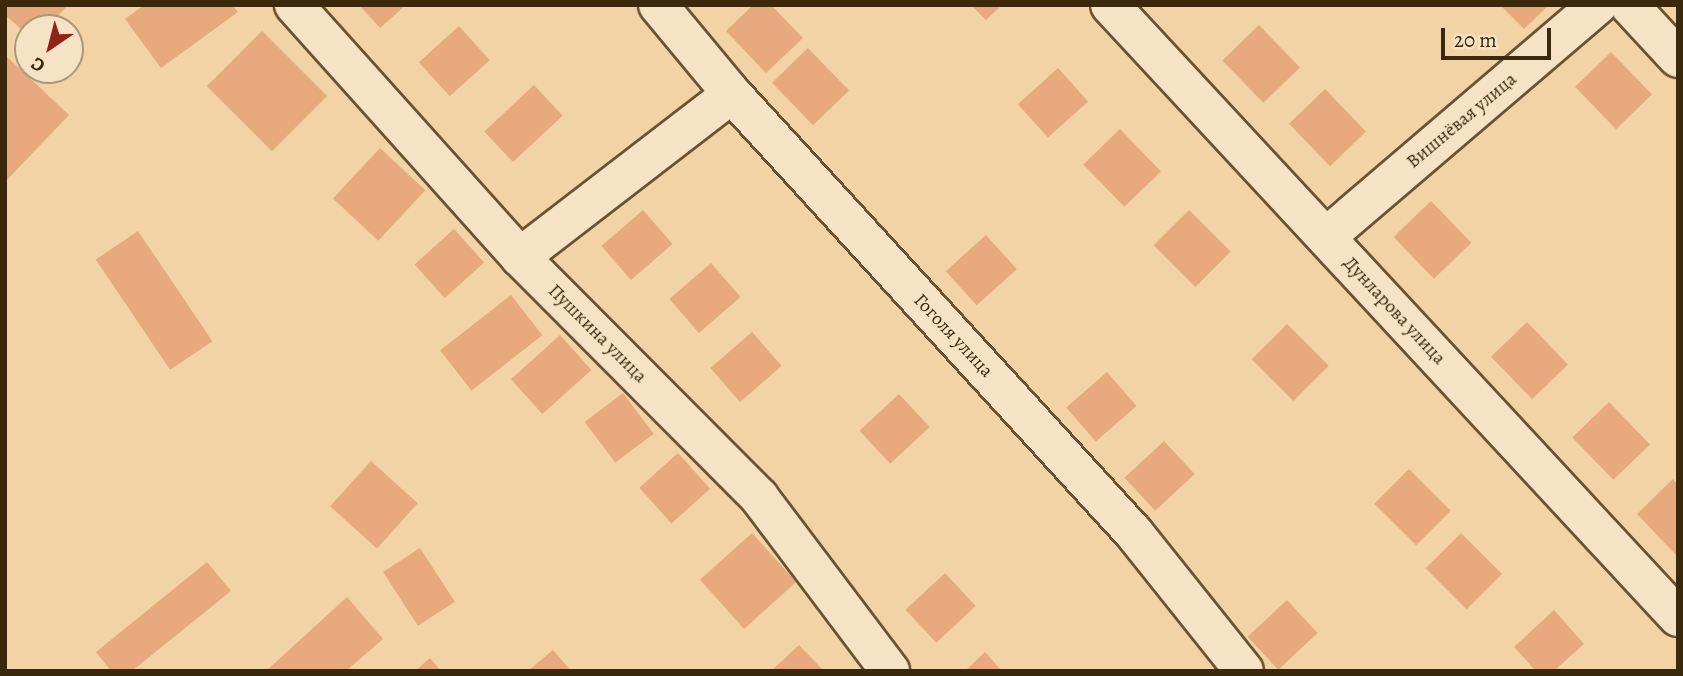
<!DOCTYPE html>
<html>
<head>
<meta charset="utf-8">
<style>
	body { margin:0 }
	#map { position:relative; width:1683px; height:676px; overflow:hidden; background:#f1d3a5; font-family:Alegreya,serif }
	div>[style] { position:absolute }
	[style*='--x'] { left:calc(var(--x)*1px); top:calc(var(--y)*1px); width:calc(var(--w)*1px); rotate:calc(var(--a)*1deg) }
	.building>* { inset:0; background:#e8a97f; transform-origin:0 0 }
	.roads { filter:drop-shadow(2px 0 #685333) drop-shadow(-2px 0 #685333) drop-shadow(0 2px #685333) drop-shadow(0 -2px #685333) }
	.minor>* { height:38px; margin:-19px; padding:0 19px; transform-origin:19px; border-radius:19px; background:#f6e2c4 }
	.tertiary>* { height:38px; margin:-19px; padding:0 19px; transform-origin:19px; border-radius:19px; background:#f6e2c4 }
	span { translate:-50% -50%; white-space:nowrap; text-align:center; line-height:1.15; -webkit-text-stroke:5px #f6e2c4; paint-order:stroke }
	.street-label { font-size:19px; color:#3b280d }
	.frame { position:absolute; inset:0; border:7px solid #3b280d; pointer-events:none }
	.north { position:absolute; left:14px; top:14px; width:70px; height:70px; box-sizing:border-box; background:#f6e2c4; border:2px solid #ab987b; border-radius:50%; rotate:215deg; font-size:19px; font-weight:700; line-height:28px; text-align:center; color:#3b280d }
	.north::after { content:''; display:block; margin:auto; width:24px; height:32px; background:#8f2418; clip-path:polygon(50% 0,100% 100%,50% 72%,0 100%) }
	.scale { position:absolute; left:1441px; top:28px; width:110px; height:32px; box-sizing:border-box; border:4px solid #3b280d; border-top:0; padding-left:9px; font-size:21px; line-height:24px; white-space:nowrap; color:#3b280d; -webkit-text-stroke:5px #f6e2c4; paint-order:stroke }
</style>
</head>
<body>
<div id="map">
	<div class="building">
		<i style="clip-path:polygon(5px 5px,68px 5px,47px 28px,28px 28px,28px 35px,5px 15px)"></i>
		<i style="clip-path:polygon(144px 5px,232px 5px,238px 12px,161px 68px,125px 19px)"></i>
		<i style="clip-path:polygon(359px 5px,406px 5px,380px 28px)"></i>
		<i style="clip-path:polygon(753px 5px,771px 5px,803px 38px,766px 73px,726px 31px)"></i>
		<i style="clip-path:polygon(971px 5px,1002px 5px,986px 20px)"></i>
		<i style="clip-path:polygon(1500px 5px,1549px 5px,1524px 29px)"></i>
		<i style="left:1259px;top:25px;width:59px;height:51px;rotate:46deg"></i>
		<i style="left:459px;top:26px;width:46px;height:54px;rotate:48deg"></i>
		<i style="left:262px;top:31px;width:92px;height:78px;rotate:45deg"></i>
		<i style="left:808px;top:48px;width:59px;height:50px;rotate:46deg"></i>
		<i style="left:1611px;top:52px;width:59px;height:50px;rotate:46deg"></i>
		<i style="clip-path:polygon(5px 55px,69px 115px,5px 182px)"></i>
		<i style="left:1058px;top:68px;width:45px;height:54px;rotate:48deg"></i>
		<i style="left:534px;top:85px;width:42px;height:68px;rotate:47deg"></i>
		<i style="left:1325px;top:89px;width:59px;height:50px;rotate:46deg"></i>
		<i style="left:1120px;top:129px;width:59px;height:51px;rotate:46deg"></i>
		<i style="left:380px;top:148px;width:62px;height:69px;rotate:43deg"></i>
		<i style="left:1431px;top:201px;width:58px;height:52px;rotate:46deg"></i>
		<i style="left:643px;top:210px;width:45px;height:55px;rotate:49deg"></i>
		<i style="left:1189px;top:210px;width:59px;height:50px;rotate:45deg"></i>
		<i style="left:454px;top:229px;width:45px;height:53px;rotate:48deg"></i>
		<i style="left:138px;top:231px;width:133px;height:51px;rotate:56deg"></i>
		<i style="left:986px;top:235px;width:46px;height:54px;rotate:48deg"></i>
		<i style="left:711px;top:263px;width:45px;height:55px;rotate:49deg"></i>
		<i style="left:511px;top:295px;width:51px;height:90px;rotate:52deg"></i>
		<i style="left:1527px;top:322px;width:59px;height:50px;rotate:46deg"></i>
		<i style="left:1287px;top:324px;width:59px;height:50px;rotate:45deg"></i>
		<i style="left:752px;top:332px;width:45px;height:55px;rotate:49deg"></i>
		<i style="left:560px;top:335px;width:47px;height:66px;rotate:48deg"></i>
		<i style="left:1107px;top:372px;width:45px;height:54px;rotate:49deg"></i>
		<i style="left:623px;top:393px;width:51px;height:48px;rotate:53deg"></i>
		<i style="left:899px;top:394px;width:45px;height:54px;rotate:47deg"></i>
		<i style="left:1609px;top:402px;width:59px;height:51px;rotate:46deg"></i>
		<i style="left:1164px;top:441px;width:45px;height:54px;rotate:47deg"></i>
		<i style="left:678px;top:453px;width:48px;height:52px;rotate:48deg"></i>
		<i style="left:371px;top:461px;width:63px;height:61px;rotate:42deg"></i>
		<i style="left:1409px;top:469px;width:59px;height:49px;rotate:45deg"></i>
		<i style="clip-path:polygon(1673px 479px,1678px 485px,1678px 557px,1637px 514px)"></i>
		<i style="left:752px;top:533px;width:66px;height:70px;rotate:48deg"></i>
		<i style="left:1461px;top:533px;width:58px;height:50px;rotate:45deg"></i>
		<i style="left:420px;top:548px;width:64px;height:44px;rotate:57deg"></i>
		<i style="clip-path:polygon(207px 562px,231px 591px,132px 671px,111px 671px,96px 652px)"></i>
		<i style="left:945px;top:573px;width:45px;height:54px;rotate:47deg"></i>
		<i style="clip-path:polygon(347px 597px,383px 639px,346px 671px,266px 671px)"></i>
		<i style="left:1287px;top:600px;width:45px;height:54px;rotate:47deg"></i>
		<i style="clip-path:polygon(1554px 610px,1584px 644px,1554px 671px,1536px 671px,1514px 647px)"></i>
		<i style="clip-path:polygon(799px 645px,824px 671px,771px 671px)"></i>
		<i style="clip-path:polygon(553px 650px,571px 671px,528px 671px)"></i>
		<i style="clip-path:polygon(985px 652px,1002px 671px,965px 671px)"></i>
		<i style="clip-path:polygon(430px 658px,441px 671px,415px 671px)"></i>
	</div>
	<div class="roads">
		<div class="minor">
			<i style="--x:294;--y:5;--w:338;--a:48.1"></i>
			<i style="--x:520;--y:257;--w:339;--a:45.1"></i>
			<i style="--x:759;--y:497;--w:218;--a:53"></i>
			<i style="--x:658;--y:5;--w:116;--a:50.3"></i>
			<i style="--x:732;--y:94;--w:595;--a:47.52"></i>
			<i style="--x:1134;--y:533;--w:176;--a:51.4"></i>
			<i style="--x:1629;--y:5;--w:72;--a:47.2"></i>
			<i style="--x:1326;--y:237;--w:358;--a:-40.5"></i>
			<i style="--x:520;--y:257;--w:267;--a:-37.6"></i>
		</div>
		<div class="tertiary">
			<i style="--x:1110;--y:5;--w:835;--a:47.14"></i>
		</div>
	</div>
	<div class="street-label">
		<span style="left:1462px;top:121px;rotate:-40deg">Вишнёвая улица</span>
		<span style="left:1394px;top:311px;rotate:47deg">Дунларова улица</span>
		<span style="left:597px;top:334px;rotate:45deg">Пушкина улица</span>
		<span style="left:953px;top:336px;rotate:47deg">Гоголя улица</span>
	</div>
	<div class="frame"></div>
	<div class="north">С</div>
	<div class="scale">20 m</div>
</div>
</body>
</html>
